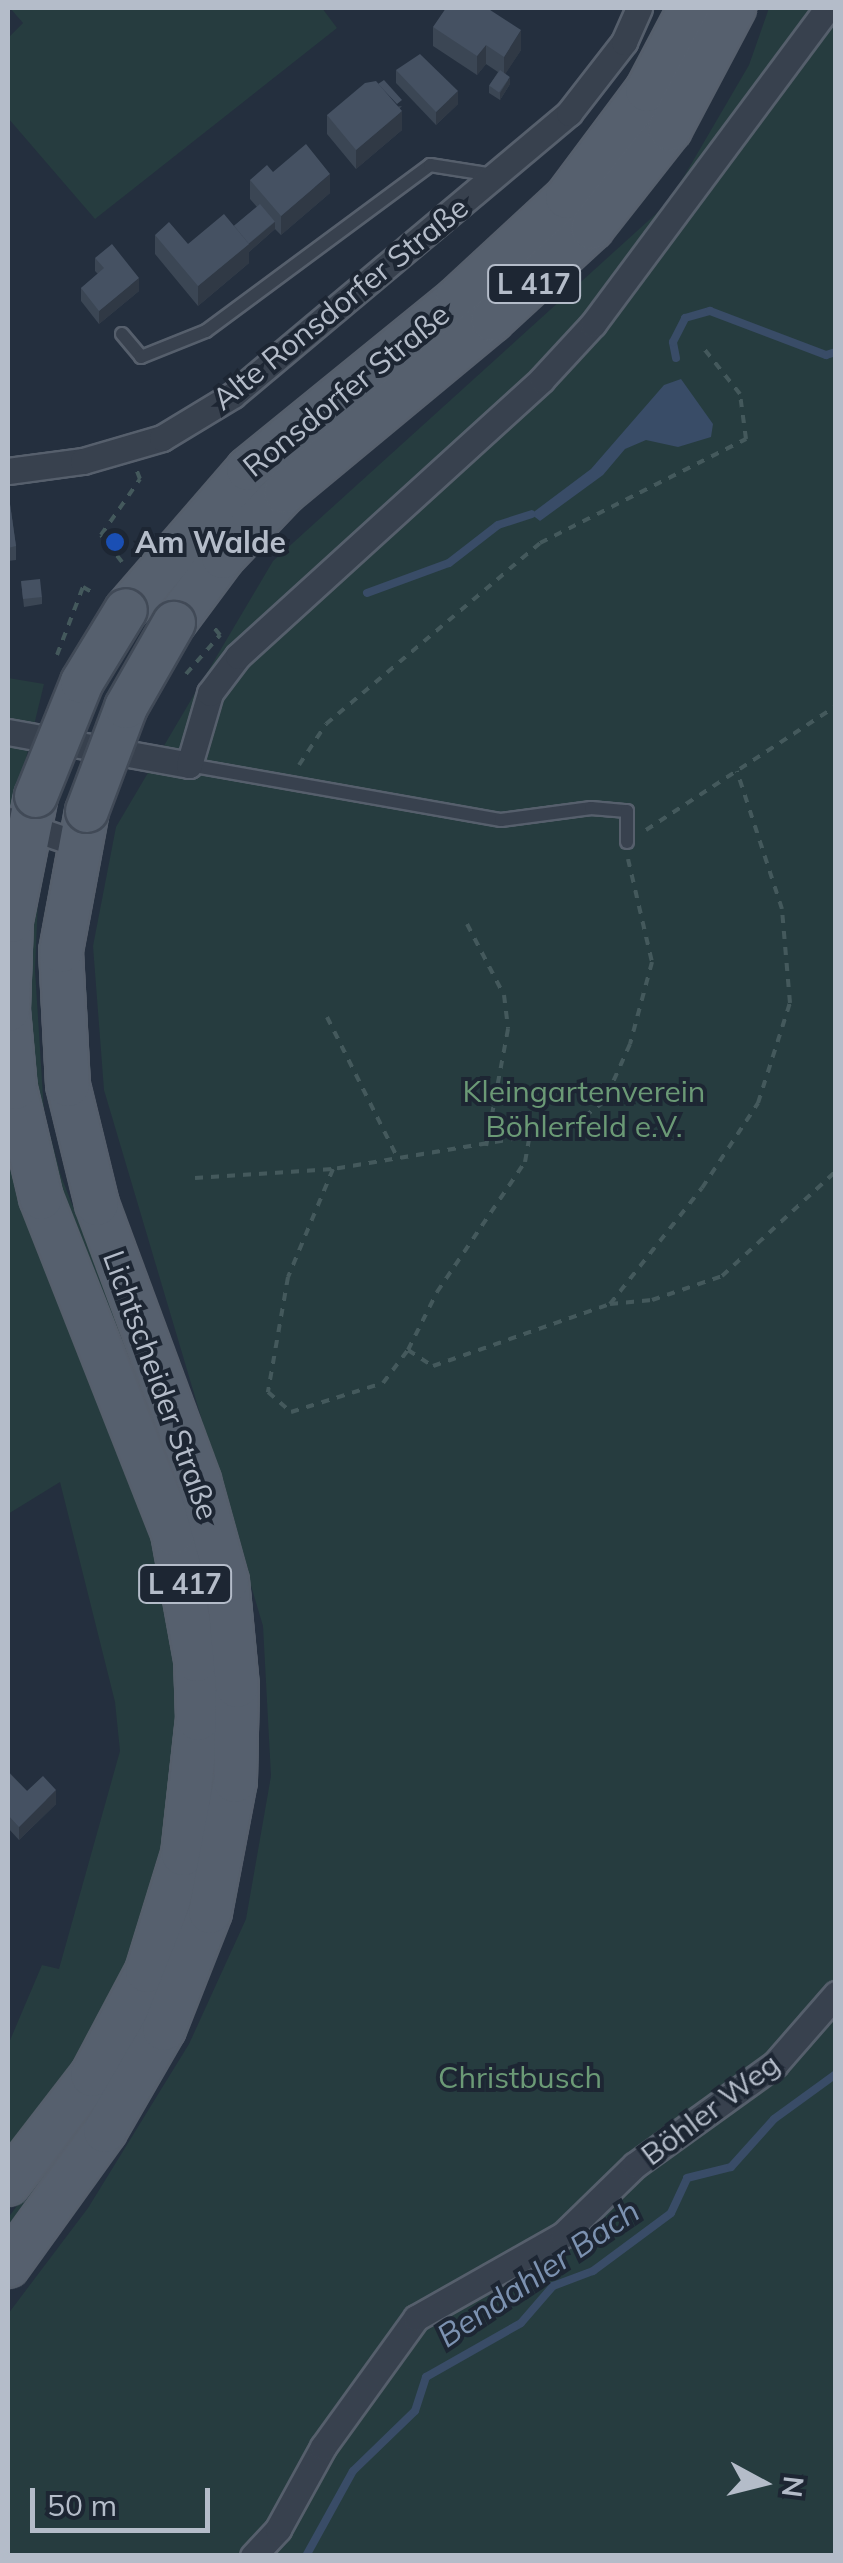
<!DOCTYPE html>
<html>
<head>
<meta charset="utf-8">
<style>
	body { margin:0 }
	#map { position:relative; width:843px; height:2563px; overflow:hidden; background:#242f3e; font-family:Mulish,sans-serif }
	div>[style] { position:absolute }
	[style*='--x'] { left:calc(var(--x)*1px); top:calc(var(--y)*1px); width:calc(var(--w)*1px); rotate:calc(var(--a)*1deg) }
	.green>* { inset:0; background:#263c3f }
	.water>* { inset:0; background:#394c67 }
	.stream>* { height:8px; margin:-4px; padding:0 4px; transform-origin:4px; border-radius:4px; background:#394c67 }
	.path>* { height:4px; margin-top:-2px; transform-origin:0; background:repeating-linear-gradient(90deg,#44595c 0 8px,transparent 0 16px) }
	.roads { filter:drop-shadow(2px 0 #565f6c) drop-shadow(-2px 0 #565f6c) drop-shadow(0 2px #565f6c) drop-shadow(0 -2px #565f6c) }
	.lane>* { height:12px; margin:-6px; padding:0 6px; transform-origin:6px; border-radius:6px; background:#38414e }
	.street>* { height:25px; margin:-12.5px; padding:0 12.5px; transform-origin:12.5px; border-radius:12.5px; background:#38414e }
	.primary>* { height:42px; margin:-21px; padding:0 21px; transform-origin:21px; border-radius:21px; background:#56606e }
	.bridges { filter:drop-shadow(2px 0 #414a57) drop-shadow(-2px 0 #414a57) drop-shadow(0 2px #414a57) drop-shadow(0 -2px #414a57) }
	.primary-bridge>* { height:42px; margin:-21px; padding:0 21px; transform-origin:21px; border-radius:21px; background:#56606e }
	.wall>* { inset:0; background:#3b4654 }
	.shaded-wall>* { inset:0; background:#303945 }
	.building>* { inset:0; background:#455162; transform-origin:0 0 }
	.dots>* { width:28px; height:28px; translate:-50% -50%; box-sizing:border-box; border:5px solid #1d2633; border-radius:50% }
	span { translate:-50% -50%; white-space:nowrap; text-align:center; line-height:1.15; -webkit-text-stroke:8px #1d2633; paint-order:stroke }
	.shield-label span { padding:2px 8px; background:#1d2633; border:2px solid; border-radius:8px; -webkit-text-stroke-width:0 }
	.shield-label { font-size:28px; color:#b4bcc9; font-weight:700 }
	.street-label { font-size:30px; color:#b4bcc9 }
	.poi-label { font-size:30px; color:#b4bcc9; font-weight:700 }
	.left { translate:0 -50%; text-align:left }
	.park-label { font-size:30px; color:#6b9a76 }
	.water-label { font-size:32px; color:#7c92b1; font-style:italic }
	.frame { position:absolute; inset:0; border:10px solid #b4bcc9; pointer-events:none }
	.north { position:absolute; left:713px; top:2433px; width:100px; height:100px; -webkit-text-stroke:8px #1d2633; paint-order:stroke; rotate:97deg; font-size:28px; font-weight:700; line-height:40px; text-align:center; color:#b4bcc9 }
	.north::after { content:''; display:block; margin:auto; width:35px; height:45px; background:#b4bcc9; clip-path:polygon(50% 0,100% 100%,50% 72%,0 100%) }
	.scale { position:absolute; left:30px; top:2488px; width:180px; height:45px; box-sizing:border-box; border:5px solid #b4bcc9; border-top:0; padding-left:12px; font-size:30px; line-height:35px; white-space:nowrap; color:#b4bcc9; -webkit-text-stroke:8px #1d2633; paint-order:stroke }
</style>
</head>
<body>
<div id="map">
	<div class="green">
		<i style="clip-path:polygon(10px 8px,322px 8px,337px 28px,95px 219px,8px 118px,8px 38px,23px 23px)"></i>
		<i style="clip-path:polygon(769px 8px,835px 8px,835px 2555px,8px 2555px,8px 2314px,88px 2208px,189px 2044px,246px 1919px,271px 1776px,263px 1626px,104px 1090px,93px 946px,116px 827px,273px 561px,669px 202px,749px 65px)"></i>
		<i style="clip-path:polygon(8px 678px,44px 684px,8px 833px)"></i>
		<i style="clip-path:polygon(39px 876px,35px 970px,44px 1112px,61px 1176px,199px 1528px,222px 1668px,209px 1864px,121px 2079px,8px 2241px,8px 2218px,91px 2105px,212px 1754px,38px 1113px,27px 946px)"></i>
		<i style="clip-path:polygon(8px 1123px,170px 1576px,185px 1729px,161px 1886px,96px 2041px,8px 2161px,8px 2045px,42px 1965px,59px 1969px,120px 1751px,115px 1702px,60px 1482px,8px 1514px)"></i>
	</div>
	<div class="water">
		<i style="clip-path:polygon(681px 379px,713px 424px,711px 437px,678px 447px,646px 440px,625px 449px,603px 475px,540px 521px,531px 514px,591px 469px,664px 385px)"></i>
	</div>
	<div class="stream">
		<i style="--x:676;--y:358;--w:16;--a:-101"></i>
		<i style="--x:673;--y:342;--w:27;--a:-63"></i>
		<i style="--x:685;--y:318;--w:26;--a:-16"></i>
		<i style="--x:710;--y:311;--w:124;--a:20.8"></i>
		<i style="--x:826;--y:355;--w:10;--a:-17"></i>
		<i style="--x:367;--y:593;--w:87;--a:-20.1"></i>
		<i style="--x:449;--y:563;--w:62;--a:-37.8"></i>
		<i style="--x:498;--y:525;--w:35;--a:-18"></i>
		<i style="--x:306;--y:2556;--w:97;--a:-61.1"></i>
		<i style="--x:353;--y:2471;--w:86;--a:-44.1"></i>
		<i style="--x:415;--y:2411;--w:36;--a:-72"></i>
		<i style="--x:426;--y:2377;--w:109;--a:-29.6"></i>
		<i style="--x:521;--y:2323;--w:49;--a:-49.1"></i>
		<i style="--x:553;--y:2286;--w:43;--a:-20.6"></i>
		<i style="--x:593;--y:2271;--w:97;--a:-36.6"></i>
		<i style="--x:671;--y:2213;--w:38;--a:-65"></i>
		<i style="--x:687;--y:2178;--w:45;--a:-14"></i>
		<i style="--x:731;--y:2167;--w:64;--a:-48.1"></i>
		<i style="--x:774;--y:2119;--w:77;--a:-36"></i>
	</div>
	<div class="path">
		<i style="--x:122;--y:562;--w:34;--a:-128"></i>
		<i style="--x:101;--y:535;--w:68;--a:-55.1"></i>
		<i style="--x:140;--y:479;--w:9;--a:-111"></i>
		<i style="--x:57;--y:655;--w:73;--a:-69.1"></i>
		<i style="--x:83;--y:587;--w:14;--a:30"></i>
		<i style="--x:186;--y:674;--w:52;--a:-48.9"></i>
		<i style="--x:220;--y:635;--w:13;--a:-129"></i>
		<i style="--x:299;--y:765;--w:49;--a:-56.6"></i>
		<i style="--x:326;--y:724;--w:280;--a:-40.2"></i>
		<i style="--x:540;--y:543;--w:231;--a:-26.8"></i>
		<i style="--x:746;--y:439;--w:45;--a:-97.6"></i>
		<i style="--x:740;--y:394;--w:63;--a:-128.5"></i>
		<i style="--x:646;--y:830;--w:227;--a:-33.1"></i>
		<i style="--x:628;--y:859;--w:106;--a:76.9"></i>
		<i style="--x:652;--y:962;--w:85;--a:105"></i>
		<i style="--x:630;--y:1044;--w:64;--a:114.1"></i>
		<i style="--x:604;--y:1102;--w:47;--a:143.6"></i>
		<i style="--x:566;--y:1130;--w:236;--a:170.5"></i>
		<i style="--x:333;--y:1169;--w:117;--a:112.6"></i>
		<i style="--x:288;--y:1277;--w:117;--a:99.9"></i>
		<i style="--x:268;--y:1392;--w:30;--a:41"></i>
		<i style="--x:291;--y:1412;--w:96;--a:-17.5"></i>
		<i style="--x:383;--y:1383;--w:41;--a:-52.9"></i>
		<i style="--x:408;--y:1350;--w:30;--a:33"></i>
		<i style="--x:433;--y:1366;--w:188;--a:-19.3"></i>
		<i style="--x:610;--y:1304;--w:148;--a:-51.6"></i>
		<i style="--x:702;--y:1188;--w:102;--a:-56.6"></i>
		<i style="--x:758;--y:1103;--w:105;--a:-72.3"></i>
		<i style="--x:790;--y:1003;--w:94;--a:-94.9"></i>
		<i style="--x:782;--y:909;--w:145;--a:-108.1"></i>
		<i style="--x:467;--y:924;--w:80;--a:62.5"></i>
		<i style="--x:504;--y:995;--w:34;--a:83"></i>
		<i style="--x:508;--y:1029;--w:119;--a:100.6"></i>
		<i style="--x:327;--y:1017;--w:159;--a:63.4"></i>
		<i style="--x:195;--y:1178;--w:138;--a:-3.7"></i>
		<i style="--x:610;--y:1304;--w:42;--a:-5.4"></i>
		<i style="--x:652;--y:1300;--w:74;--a:-18.9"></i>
		<i style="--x:722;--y:1276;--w:155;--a:-42.6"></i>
		<i style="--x:408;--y:1350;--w:65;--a:-63.4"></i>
		<i style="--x:437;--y:1292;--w:157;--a:-55.9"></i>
		<i style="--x:525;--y:1162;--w:23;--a:-80"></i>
	</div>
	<div class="roads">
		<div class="lane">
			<i style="--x:122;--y:334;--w:30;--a:50"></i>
			<i style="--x:141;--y:357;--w:70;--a:-21.8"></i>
			<i style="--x:206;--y:331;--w:279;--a:-36.5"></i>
			<i style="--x:430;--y:165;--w:64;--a:9"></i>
			<i style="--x:189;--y:765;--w:317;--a:10"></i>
			<i style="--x:501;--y:820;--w:91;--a:-7.6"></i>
			<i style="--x:591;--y:808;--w:36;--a:5"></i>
			<i style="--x:627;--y:811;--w:31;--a:90"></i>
		</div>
		<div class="street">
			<i style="--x:8;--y:471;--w:76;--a:-7.6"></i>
			<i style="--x:83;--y:461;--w:82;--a:-16.2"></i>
			<i style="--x:162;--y:438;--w:83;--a:-31.2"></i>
			<i style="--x:233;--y:395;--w:439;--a:-40"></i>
			<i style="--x:569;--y:113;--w:90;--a:-52.2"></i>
			<i style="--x:624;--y:42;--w:37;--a:-66"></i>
			<i style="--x:8;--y:732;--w:184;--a:10.3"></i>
			<i style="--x:189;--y:765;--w:75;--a:-73.7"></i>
			<i style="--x:210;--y:693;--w:46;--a:-52.9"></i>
			<i style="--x:238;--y:656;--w:411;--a:-42.3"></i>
			<i style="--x:542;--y:379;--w:75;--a:-47.2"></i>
			<i style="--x:593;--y:324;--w:394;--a:-53.4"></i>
			<i style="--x:8;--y:820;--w:74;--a:18.9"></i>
			<i style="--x:253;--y:2556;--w:37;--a:-47"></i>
			<i style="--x:278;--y:2529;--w:94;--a:-61.2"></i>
			<i style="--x:323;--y:2447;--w:159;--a:-54.2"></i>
			<i style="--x:416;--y:2318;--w:169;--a:-29.5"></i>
			<i style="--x:563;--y:2235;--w:100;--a:-44.2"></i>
			<i style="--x:635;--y:2165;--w:173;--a:-35.8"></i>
			<i style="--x:775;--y:2064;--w:93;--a:-48.9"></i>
		</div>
		<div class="primary">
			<i style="--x:126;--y:610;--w:186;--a:-49.1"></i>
			<i style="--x:248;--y:469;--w:269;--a:-39.1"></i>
			<i style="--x:457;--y:299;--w:150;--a:-42.8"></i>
			<i style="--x:567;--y:197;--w:134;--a:-53.2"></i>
			<i style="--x:647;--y:90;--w:93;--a:-62.3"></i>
			<i style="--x:174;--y:623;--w:82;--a:-53.4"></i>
			<i style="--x:223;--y:557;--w:90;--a:-46.4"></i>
			<i style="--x:285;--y:492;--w:269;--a:-39.7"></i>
			<i style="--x:492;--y:320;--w:136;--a:-42.6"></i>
			<i style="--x:592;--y:228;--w:126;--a:-51.8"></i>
			<i style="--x:670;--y:129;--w:137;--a:-62.1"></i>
			<i style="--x:8;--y:2184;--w:138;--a:-52.4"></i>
			<i style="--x:92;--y:2075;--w:118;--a:-62.1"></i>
			<i style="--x:147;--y:1971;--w:122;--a:-72.9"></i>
			<i style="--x:183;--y:1854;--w:136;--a:-83.7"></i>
			<i style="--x:198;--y:1719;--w:59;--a:-91.9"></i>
			<i style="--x:196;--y:1660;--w:129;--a:-100.3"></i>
			<i style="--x:173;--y:1533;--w:360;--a:-111.5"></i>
			<i style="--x:41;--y:1198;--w:113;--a:-103.3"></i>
			<i style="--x:15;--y:1088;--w:78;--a:-95.1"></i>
			<i style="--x:8;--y:1010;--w:89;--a:-88.1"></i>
			<i style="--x:11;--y:921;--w:127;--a:-78.7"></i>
			<i style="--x:8;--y:2266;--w:166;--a:-54.3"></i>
			<i style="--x:105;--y:2131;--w:118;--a:-60"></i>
			<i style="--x:164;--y:2029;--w:126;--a:-68.5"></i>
			<i style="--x:210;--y:1912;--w:133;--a:-79.2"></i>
			<i style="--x:235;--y:1781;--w:95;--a:-88.8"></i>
			<i style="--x:237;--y:1686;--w:105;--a:-95.4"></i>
			<i style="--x:227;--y:1581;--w:105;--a:-105.5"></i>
			<i style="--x:199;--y:1480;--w:294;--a:-110.3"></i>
			<i style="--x:97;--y:1204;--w:122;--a:-103.7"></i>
			<i style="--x:68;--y:1085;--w:134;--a:-93"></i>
			<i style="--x:61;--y:951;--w:142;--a:-79.5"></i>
		</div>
	</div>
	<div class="bridges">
		<div class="primary-bridge">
			<i style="--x:36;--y:796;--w:123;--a:-68"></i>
			<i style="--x:82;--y:682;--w:84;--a:-58.6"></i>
			<i style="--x:87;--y:811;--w:111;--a:-69.4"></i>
			<i style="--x:126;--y:707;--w:97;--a:-60.3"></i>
		</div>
	</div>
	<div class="wall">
		<i style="clip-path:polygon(433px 27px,521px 50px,505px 74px,510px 84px,500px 100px,489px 93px,489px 86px,498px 72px,486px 64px,477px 75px,433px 46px)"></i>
		<i style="clip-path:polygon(396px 70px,458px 104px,436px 125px,396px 83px)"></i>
		<i style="clip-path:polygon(402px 106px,400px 108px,402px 130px,356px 169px,327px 134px,327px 115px)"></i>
		<i style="clip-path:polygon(273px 172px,330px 193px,281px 235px,275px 229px,249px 252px,249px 263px,198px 306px,155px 254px,155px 235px,188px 244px,234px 226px,257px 207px,250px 199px,250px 180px)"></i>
		<i style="clip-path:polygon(95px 258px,139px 291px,99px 324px,81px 301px,81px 288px,98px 274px,95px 271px)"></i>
		<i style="clip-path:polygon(8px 490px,16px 546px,16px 560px,8px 561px)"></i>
		<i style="clip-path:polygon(21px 581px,42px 597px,42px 604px,24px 607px)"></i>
		<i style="clip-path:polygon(8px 1771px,27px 1791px,56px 1804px,19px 1840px,8px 1828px)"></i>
	</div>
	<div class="shaded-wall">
		<i style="clip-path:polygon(521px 30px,521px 50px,504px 76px,504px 57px)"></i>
		<i style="clip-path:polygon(486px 45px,486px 64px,477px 75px,477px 56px)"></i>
		<i style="clip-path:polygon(510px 77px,510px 84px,500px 100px,500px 93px)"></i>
		<i style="clip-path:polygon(458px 91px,458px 104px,436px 125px,436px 112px)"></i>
		<i style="clip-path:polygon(402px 111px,402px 130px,356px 169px,356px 150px)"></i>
		<i style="clip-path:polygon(330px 174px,330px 193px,281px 235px,281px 216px)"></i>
		<i style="clip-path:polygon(275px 222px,275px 229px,249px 252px,249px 263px,198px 306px,198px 286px)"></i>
		<i style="clip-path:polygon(139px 278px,139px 291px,99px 324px,99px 311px)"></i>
		<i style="clip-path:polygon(56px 1790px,56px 1804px,19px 1840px,19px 1827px)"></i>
	</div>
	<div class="building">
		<i style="clip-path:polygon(446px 8px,469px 8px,474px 10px,475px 8px,487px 8px,521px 30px,504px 57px,486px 45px,477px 56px,433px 27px)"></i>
		<i style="clip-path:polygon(420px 54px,458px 91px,436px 112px,396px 70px)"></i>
		<i style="left:500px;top:70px;width:12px;height:19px;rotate:35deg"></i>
		<i style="clip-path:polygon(384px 80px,402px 100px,397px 104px,378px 84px)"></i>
		<i style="clip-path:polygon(376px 81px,402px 111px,356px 150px,327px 115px,365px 83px)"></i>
		<i style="clip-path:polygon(306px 144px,330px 174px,281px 216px,250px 180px,267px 165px,273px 172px)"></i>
		<i style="left:260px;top:204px;width:23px;height:34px;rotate:50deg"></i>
		<i style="clip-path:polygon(224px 214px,249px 244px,198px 286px,155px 235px,169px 222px,188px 244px)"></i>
		<i style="clip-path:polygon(112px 244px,139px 278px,99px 311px,81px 288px,104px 268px,95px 258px)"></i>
		<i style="clip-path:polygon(8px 490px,16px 546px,8px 548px)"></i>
		<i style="left:40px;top:579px;width:18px;height:19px;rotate:84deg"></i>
		<i style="clip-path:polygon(8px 1772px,27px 1791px,43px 1776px,56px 1790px,19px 1827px,8px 1815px)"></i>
	</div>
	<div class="dots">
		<i style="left:115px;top:542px;background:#1a4fb4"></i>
	</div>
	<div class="shield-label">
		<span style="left:534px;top:284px">L 417</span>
		<span style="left:185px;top:1584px">L 417</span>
	</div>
	<div class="street-label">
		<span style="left:340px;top:303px;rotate:-39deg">Alte Ronsdorfer Straße</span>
		<span style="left:346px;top:390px;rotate:-39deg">Ronsdorfer Straße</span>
		<span style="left:161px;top:1385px;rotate:70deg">Lichtscheider Straße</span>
		<span style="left:710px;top:2109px;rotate:-37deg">Böhler Weg</span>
	</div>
	<div class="poi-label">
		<span class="left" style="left:135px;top:542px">Am Walde</span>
	</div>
	<div class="park-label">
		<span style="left:584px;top:1108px">Kleingartenverein<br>Böhlerfeld e.V.</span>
		<span style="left:520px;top:2077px">Christbusch</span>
	</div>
	<div class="water-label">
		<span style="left:538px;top:2273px;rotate:-34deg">Bendahler Bach</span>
	</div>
	<div class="frame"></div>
	<div class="north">N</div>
	<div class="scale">50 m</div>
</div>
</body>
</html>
